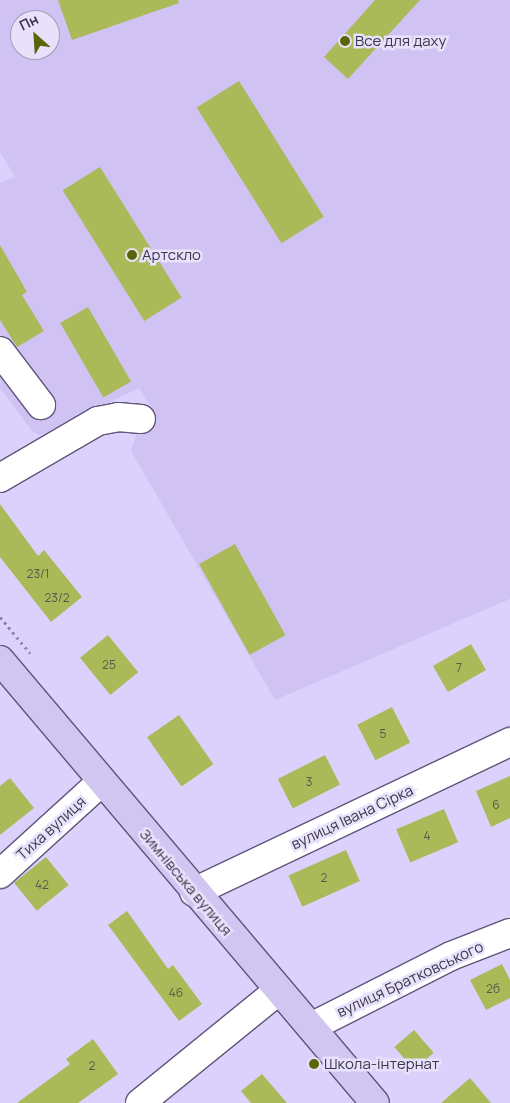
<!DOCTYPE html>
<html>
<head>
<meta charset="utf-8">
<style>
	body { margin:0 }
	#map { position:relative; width:510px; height:1103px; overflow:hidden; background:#dcd1fc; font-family:Manrope,sans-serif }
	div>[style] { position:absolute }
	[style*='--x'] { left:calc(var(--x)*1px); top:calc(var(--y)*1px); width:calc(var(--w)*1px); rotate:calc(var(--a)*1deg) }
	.built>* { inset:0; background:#d0c3f4 }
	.building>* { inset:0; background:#aaba58; transform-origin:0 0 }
	.path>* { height:3px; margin-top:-1.5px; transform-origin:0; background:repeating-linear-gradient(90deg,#8a82a0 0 2.5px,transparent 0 6.5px) }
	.roads { filter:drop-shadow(1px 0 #5f5579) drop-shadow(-1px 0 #5f5579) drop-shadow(0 1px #5f5579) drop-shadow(0 -1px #5f5579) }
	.minor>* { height:28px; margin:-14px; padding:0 14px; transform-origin:14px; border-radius:14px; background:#fff }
	.major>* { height:28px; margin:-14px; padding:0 14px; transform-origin:14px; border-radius:14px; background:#d1c5f1 }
	.dots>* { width:14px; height:14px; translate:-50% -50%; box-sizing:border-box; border:2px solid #e7e1fb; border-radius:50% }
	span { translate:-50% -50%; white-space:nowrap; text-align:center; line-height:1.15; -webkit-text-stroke:5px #e7e1fb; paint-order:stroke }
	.number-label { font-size:12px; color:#58584c }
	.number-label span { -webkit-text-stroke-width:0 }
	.poi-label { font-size:15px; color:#3c3748 }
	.left { translate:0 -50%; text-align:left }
	.street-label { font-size:15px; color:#3c3748 }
	.north { position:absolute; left:10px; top:10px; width:50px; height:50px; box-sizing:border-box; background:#e7e1fb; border:1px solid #a39db3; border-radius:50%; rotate:334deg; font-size:14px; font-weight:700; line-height:20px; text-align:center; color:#3c3748 }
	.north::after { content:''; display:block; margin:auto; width:18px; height:22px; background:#5a6508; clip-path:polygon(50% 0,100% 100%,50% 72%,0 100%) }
</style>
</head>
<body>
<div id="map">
	<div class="built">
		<i style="clip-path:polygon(evenodd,0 0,510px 0,510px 599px,275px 700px,131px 451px,141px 419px,154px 412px,139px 388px,51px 431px,39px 435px,32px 431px,0 388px,0 183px,15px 177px,0 152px,0 0,20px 20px,50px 20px,50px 50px,20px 50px,20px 20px)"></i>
	</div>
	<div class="building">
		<i style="clip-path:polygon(58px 0,178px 0,179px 3px,72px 40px)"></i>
		<i style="clip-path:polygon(375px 0,420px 0,348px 79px,324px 57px)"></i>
		<i style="left:239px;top:81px;width:160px;height:50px;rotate:58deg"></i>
		<i style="left:100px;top:167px;width:154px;height:44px;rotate:58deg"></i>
		<i style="clip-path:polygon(0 245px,27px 292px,22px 295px,44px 331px,17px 347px,0 320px)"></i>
		<i style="left:88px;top:307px;width:86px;height:32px;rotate:60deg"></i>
		<i style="clip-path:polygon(0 504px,38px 556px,44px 550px,82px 597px,51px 622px,0 557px)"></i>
		<i style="left:235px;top:544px;width:104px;height:41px;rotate:61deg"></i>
		<i style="left:108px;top:635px;width:48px;height:36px;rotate:51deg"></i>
		<i style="left:471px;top:644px;width:30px;height:44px;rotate:60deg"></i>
		<i style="left:392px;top:707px;width:40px;height:39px;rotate:63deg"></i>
		<i style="left:179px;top:715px;width:60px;height:39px;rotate:55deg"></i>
		<i style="left:325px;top:755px;width:33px;height:53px;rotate:63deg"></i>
		<i style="clip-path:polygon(510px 776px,510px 818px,491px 827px,476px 791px)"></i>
		<i style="clip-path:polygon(10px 778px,34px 808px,0 835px,0 786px)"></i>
		<i style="left:444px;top:809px;width:36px;height:52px;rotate:67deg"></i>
		<i style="left:346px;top:850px;width:34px;height:63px;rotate:66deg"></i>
		<i style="left:46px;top:857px;width:36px;height:41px;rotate:51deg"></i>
		<i style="clip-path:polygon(127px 911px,168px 969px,173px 965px,202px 1004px,179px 1021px,108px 925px)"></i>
		<i style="clip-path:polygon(502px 964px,510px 980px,510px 998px,486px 1010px,470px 980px)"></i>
		<i style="left:414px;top:1030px;width:30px;height:26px;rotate:49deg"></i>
		<i style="clip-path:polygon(93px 1039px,118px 1074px,78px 1103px,17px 1103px,70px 1064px,66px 1059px)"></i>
		<i style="clip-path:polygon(262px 1074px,287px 1103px,251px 1103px,241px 1091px)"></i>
		<i style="clip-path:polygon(470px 1078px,491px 1103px,441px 1103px)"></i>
	</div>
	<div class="path">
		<i style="--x:0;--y:617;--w:47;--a:50.2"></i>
	</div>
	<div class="roads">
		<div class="minor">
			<i style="--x:0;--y:351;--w:68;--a:52.8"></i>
			<i style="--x:0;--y:478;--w:113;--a:-30.2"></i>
			<i style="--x:98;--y:421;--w:20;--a:-11"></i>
			<i style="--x:118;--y:417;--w:23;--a:5"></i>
			<i style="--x:0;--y:874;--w:137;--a:-42.3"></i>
			<i style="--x:194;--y:892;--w:350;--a:-25.4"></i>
			<i style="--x:311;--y:1027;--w:157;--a:-26.9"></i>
			<i style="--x:451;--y:956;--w:63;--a:-21.3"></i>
			<i style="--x:140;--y:1103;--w:179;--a:-39.1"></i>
		</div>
		<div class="major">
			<i style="--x:0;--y:660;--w:580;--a:49.75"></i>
		</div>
	</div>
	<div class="dots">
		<i style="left:345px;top:41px;background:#5a6508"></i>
		<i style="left:132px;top:255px;background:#5a6508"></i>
		<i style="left:314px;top:1064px;background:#5a6508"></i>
	</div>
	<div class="number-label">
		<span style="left:38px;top:574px">23/1</span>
		<span style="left:57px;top:598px">23/2</span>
		<span style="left:109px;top:665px">25</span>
		<span style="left:459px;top:668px">7</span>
		<span style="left:383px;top:734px">5</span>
		<span style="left:309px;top:782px">3</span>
		<span style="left:496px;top:805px">6</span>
		<span style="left:427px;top:836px">4</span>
		<span style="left:324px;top:878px">2</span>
		<span style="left:42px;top:885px">42</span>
		<span style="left:493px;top:989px">2б</span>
		<span style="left:176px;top:993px">46</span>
		<span style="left:92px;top:1066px">2</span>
	</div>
	<div class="poi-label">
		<span class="left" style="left:355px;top:41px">Все для даху</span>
		<span class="left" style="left:142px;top:255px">Артскло</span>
		<span class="left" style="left:324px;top:1064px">Школа-інтернат</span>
	</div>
	<div class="street-label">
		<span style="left:352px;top:817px;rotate:-25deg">вулиця Івана Сірка</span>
		<span style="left:51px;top:828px;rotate:-42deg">Тиха вулиця</span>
		<span style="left:186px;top:882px;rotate:50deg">Зимнівська вулиця</span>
		<span style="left:410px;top:979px;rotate:-25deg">вулиця Братковського</span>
	</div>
	<div class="north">Пн</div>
</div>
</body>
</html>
